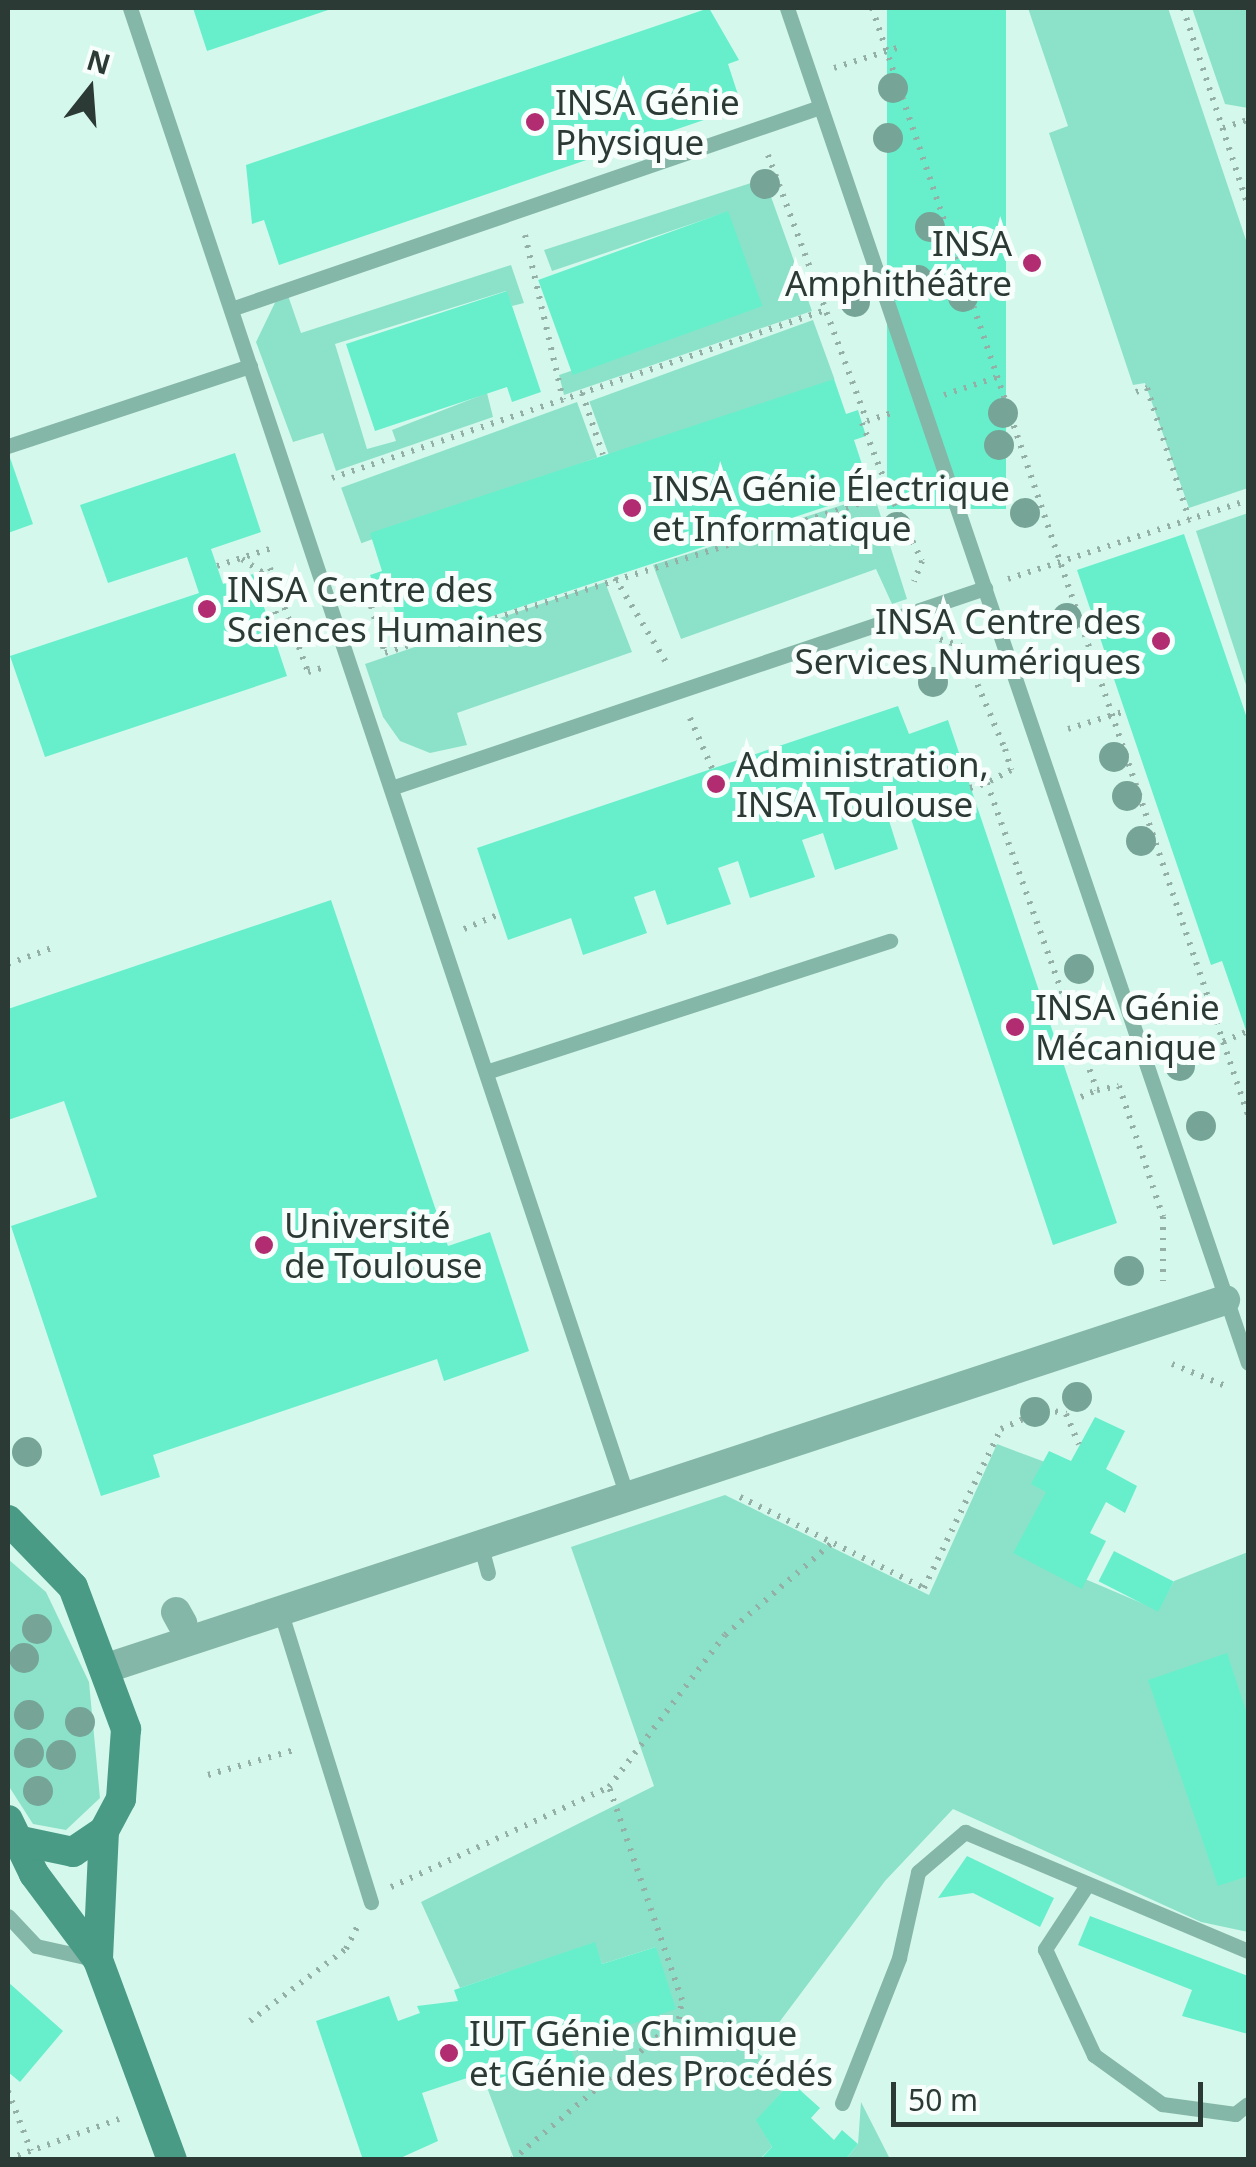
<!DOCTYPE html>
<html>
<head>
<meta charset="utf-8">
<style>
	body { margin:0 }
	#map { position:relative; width:1256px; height:2167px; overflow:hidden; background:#d5f8ec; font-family:"Noto Sans",sans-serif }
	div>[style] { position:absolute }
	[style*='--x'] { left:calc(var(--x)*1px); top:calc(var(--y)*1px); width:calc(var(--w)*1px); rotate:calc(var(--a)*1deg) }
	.green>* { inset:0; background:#8ce2c9; transform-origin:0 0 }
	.building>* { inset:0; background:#67efcc; transform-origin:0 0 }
	.path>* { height:6px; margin-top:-3px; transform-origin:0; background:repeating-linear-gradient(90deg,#94afa6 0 2.5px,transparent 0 10.5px) }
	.lane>* { height:15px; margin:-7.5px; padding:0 7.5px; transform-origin:7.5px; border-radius:7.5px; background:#85b7a8 }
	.street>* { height:30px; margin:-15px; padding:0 15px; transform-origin:15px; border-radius:15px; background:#85b7a8 }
	.secondary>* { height:30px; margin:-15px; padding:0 15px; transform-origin:15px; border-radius:15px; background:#499b85 }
	.trees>* { width:30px; height:30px; margin:-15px; border-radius:50%; background:#76a497 }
	.dots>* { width:28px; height:28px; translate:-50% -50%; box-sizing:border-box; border:5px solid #f7fefb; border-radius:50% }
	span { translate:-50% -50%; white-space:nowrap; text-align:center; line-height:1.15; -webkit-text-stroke:10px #f7fefb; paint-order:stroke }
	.poi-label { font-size:35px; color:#2c3a35 }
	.left { translate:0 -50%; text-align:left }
	.right { translate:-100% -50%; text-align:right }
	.frame { position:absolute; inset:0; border:10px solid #2c3a35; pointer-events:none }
	.north { position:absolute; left:40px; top:40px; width:100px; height:100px; -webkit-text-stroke:8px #f7fefb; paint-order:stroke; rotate:17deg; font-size:28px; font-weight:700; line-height:40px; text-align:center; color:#2c3a35 }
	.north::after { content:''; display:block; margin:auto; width:35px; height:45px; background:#2c3a35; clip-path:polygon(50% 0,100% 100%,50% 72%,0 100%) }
	.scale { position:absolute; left:891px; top:2082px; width:312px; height:45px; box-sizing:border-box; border:5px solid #2c3a35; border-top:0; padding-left:12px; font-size:30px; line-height:35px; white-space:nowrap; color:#2c3a35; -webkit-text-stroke:8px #f7fefb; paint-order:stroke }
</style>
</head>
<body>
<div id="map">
	<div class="green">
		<i style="clip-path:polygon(1028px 8px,1168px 8px,1248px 246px,1248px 488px,1189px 508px,1145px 383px,1133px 385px,1049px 133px,1068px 126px)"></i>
		<i style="clip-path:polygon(1192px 8px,1248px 8px,1248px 108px,1225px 104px)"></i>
		<i style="clip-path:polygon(754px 182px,770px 194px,812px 311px,564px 395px,559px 375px,761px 306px,727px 212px,552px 271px,544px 250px)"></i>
		<i style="clip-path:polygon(511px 265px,524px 303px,512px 306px,506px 291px,335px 344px,367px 449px,396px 441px,392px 430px,487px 393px,493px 417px,336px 471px,323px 433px,293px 442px,256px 342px,284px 284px,301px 333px)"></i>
		<i style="left:813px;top:320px;width:63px;height:238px;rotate:70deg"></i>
		<i style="left:577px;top:402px;width:59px;height:251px;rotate:70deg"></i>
		<i style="clip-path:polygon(874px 495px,907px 599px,892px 604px,876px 569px,681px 639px,653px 565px)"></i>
		<i style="clip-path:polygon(1248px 513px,1248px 691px,1196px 531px)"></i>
		<i style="clip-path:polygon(605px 582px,632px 652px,457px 713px,467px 745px,430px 753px,400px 741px,383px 717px,365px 664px)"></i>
		<i style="clip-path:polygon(997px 1444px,1045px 1462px,1085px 1579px,1158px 1610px,1174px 1581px,1248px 1552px,1248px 1932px,1201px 1922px,953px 1809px,885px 1881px,757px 2052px,791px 2082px,757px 2120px,772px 2147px,760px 2159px,514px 2159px,488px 2090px,574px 2061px,570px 2045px,656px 1947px,602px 1964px,594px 1943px,460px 1988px,421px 1902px,654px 1786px,571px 1547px,725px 1495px,929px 1595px)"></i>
		<i style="clip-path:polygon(8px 1559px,46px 1592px,89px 1682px,100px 1798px,66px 1830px,33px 1824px,8px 1785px)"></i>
		<i style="clip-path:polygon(861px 2102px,890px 2159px,845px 2160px,858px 2144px)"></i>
	</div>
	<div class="building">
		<i style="clip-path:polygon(193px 8px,334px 8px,207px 51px)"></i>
		<i style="clip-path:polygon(709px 8px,739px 60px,728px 64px,742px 107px,279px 265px,264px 220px,252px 224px,246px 165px)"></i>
		<i style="left:887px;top:8px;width:119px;height:501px"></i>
		<i style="left:728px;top:211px;width:101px;height:202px;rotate:70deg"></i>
		<i style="clip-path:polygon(507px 291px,541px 392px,512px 402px,507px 387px,375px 431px,346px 344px)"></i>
		<i style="clip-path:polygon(834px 379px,846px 414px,858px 410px,866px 436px,854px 440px,871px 492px,404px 645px,391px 597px,379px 600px,370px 575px,382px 571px,370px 533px)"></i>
		<i style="clip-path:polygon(8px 452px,33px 524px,8px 533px)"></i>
		<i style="clip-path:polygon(235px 453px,261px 532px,211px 549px,223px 584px,253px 574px,287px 676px,45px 757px,10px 656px,199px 593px,187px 557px,108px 583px,80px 505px)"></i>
		<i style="clip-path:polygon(1184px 534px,1248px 721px,1248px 1036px,1222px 961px,1211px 965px,1077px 570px)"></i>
		<i style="clip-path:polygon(898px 706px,909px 734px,948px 720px,1117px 1223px,1053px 1245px,906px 804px,886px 811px,898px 849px,835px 870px,823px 833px,802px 840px,815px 877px,750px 898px,738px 861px,718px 868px,731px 904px,667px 925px,655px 890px,634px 897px,647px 933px,583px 955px,571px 918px,508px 940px,477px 848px)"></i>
		<i style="clip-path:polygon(331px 900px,448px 1246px,490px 1232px,529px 1351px,444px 1381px,437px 1359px,153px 1455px,160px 1477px,101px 1496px,11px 1226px,97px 1197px,64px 1101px,8px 1120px,8px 1009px)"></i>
		<i style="clip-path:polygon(1095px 1417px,1125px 1431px,1106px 1469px,1137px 1486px,1125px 1513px,1106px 1502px,1090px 1533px,1106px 1541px,1082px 1589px,1013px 1553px,1046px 1492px,1031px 1484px,1049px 1451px,1071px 1461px)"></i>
		<i style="left:1114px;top:1551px;width:67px;height:34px;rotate:27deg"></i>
		<i style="clip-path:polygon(1227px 1653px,1248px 1717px,1248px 1876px,1218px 1886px,1148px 1680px)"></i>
		<i style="clip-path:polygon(967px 1856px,1054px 1898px,1040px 1927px,973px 1893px,938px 1898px)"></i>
		<i style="clip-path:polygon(1090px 1916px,1248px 1976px,1248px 2034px,1182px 2016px,1192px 1990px,1078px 1945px)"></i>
		<i style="clip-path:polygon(595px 1942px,602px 1964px,656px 1947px,676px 2009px,570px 2045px,575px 2061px,488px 2090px,482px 2073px,422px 2093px,438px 2141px,396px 2160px,363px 2160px,316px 2021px,389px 1996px,398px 2021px,420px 2013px,417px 2006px,458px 2001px,454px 1990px)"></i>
		<i style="clip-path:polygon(8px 1982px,63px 2031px,20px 2082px,8px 2072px)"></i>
		<i style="clip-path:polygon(791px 2082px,820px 2108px,811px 2118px,834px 2140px,842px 2130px,858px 2144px,845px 2160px,760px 2160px,772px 2147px,756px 2120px)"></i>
	</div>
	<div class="path">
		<i style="--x:872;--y:8;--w:1169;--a:71.24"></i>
		<i style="--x:1183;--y:8;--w:208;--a:71.8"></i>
		<i style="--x:834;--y:68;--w:69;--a:-17.7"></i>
		<i style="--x:1223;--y:128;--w:26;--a:-18"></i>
		<i style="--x:768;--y:155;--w:284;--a:69.6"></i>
		<i style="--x:867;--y:421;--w:29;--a:-18"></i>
		<i style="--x:525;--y:235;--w:169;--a:77"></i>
		<i style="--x:1136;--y:392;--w:12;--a:-20"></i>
		<i style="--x:1147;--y:388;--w:138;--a:72.2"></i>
		<i style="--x:582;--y:393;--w:65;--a:71.3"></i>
		<i style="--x:944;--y:395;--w:59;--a:-18.7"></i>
		<i style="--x:862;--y:423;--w:76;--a:68.5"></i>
		<i style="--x:332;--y:478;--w:522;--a:-18.78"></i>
		<i style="--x:242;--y:559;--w:23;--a:34"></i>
		<i style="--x:261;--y:572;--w:53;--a:70.2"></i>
		<i style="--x:279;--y:622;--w:10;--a:156"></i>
		<i style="--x:217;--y:566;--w:58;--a:-18.1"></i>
		<i style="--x:261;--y:572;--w:10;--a:-24"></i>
		<i style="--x:270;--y:568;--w:111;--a:69.9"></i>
		<i style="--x:308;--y:672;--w:15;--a:-16"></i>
		<i style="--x:615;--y:578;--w:104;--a:58.8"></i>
		<i style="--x:1008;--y:579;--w:253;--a:-18.2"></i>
		<i style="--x:365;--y:586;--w:70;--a:73.4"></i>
		<i style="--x:385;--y:653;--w:529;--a:-17.48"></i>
		<i style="--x:890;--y:494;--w:74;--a:64.5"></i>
		<i style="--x:922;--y:561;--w:22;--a:111"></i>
		<i style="--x:930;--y:636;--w:33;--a:18"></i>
		<i style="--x:961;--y:646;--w:112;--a:66.9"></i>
		<i style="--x:1005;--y:749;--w:22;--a:74"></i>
		<i style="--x:1011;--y:770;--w:27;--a:152"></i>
		<i style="--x:690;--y:718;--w:55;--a:66.3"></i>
		<i style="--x:1068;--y:729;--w:61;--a:-17.2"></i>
		<i style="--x:970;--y:788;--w:18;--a:-16"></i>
		<i style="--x:987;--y:783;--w:326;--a:70.3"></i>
		<i style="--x:1097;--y:1090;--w:22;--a:-10"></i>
		<i style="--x:1119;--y:1086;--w:138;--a:71.4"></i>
		<i style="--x:1163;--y:1217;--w:64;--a:90"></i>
		<i style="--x:464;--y:929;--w:38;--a:-23"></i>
		<i style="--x:8;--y:964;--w:47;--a:-20"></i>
		<i style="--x:1175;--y:1062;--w:77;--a:-22.9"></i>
		<i style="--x:1081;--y:1097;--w:17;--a:-24"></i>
		<i style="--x:1172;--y:1364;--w:61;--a:22.3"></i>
		<i style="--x:740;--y:1497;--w:205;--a:26.3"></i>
		<i style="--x:924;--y:1588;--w:177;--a:-64.2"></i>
		<i style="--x:1001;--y:1429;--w:48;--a:-24.4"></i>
		<i style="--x:1045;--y:1409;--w:22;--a:13"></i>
		<i style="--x:1066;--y:1414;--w:33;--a:67"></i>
		<i style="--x:208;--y:1775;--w:90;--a:-16.2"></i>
		<i style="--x:391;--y:1887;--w:240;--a:-24.6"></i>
		<i style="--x:609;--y:1787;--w:191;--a:-52.7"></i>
		<i style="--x:725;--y:1635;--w:143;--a:-40.7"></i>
		<i style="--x:250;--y:2021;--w:120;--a:-36.9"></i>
		<i style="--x:346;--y:1949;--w:27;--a:-63"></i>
		<i style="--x:8;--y:2091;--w:64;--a:69"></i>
		<i style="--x:8;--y:2159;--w:118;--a:-19.8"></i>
		<i style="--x:512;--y:2160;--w:219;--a:-40.2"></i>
		<i style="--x:679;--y:2019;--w:19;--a:-81"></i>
		<i style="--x:682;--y:2000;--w:225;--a:-108.9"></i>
	</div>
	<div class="lane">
		<i style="--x:130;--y:8;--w:1566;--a:71.53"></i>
		<i style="--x:787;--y:8;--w:1431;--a:71.21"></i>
		<i style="--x:231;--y:309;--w:623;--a:-18.93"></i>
		<i style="--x:8;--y:446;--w:255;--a:-18.3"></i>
		<i style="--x:391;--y:788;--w:627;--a:-18.61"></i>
		<i style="--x:486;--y:1072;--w:425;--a:-18"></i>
		<i style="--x:480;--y:1543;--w:31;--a:75"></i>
		<i style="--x:280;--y:1610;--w:306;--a:72.7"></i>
		<i style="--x:1087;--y:1885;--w:77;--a:123.3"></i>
		<i style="--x:1045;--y:1949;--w:117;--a:65.2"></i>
		<i style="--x:1094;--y:2055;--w:84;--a:35.8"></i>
		<i style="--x:1162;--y:2104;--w:74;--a:7.8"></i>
		<i style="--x:1235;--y:2114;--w:16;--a:-38"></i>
		<i style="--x:8;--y:1916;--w:41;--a:47"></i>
		<i style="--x:36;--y:1946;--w:59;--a:12.6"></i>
		<i style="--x:842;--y:2103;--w:156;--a:-68.5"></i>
		<i style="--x:899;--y:1958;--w:88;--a:-77.5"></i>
		<i style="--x:918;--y:1872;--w:62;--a:-40.4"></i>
		<i style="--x:965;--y:1832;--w:307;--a:22.8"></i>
	</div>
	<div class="street">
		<i style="--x:176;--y:1612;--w:13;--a:61"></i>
		<i style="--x:110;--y:1667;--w:1174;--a:-18.22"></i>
	</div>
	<div class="secondary">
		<i style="--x:8;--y:1520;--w:93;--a:45.9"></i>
		<i style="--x:73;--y:1587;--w:152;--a:69.5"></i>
		<i style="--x:126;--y:1729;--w:70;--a:94.1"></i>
		<i style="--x:121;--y:1799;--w:36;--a:118"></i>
		<i style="--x:104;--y:1831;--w:129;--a:92.7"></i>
		<i style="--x:8;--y:1820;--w:60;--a:64.3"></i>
		<i style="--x:34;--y:1874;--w:107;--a:53.3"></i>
		<i style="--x:98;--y:1960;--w:213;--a:69.7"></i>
		<i style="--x:21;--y:1841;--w:53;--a:11.9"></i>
		<i style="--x:73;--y:1852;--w:37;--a:-34"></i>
	</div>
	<div class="trees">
		<i style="left:893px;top:88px"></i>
		<i style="left:888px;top:138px"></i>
		<i style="left:765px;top:184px"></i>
		<i style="left:930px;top:227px"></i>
		<i style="left:918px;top:280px"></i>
		<i style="left:963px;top:297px"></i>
		<i style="left:855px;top:302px"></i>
		<i style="left:1003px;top:413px"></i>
		<i style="left:999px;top:445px"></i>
		<i style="left:1025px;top:513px"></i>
		<i style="left:897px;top:527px"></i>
		<i style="left:1067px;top:618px"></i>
		<i style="left:933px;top:682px"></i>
		<i style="left:1114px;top:757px"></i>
		<i style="left:1127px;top:796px"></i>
		<i style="left:1141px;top:841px"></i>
		<i style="left:1079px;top:969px"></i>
		<i style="left:1180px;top:1066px"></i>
		<i style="left:1201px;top:1126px"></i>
		<i style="left:1129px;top:1271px"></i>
		<i style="left:1077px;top:1397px"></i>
		<i style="left:1035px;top:1412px"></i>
		<i style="left:27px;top:1452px"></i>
		<i style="left:37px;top:1629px"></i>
		<i style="left:24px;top:1658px"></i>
		<i style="left:29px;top:1715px"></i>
		<i style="left:80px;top:1722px"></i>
		<i style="left:29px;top:1753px"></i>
		<i style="left:61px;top:1755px"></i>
		<i style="left:38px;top:1791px"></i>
	</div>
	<div class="dots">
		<i style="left:535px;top:122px;background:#b12c71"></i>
		<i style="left:1032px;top:263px;background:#b12c71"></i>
		<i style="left:632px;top:508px;background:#b12c71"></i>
		<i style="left:207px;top:609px;background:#b12c71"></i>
		<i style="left:1161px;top:641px;background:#b12c71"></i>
		<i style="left:716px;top:784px;background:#b12c71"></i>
		<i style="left:1015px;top:1027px;background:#b12c71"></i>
		<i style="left:264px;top:1245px;background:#b12c71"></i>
		<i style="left:449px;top:2053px;background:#b12c71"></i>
	</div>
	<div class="poi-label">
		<span class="left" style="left:555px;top:122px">INSA Génie<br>Physique</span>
		<span class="right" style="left:1012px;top:263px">INSA<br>Amphithéâtre</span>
		<span class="left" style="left:652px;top:508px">INSA Génie Électrique<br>et Informatique</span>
		<span class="left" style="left:227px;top:609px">INSA Centre des<br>Sciences Humaines</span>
		<span class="right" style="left:1141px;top:641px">INSA Centre des<br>Services Numériques</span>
		<span class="left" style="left:736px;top:784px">Administration,<br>INSA Toulouse</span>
		<span class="left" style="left:1035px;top:1027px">INSA Génie<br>Mécanique</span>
		<span class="left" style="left:284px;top:1245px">Université<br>de Toulouse</span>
		<span class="left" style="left:469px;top:2053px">IUT Génie Chimique<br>et Génie des Procédés</span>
	</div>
	<div class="frame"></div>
	<div class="north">N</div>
	<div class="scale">50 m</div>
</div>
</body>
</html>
